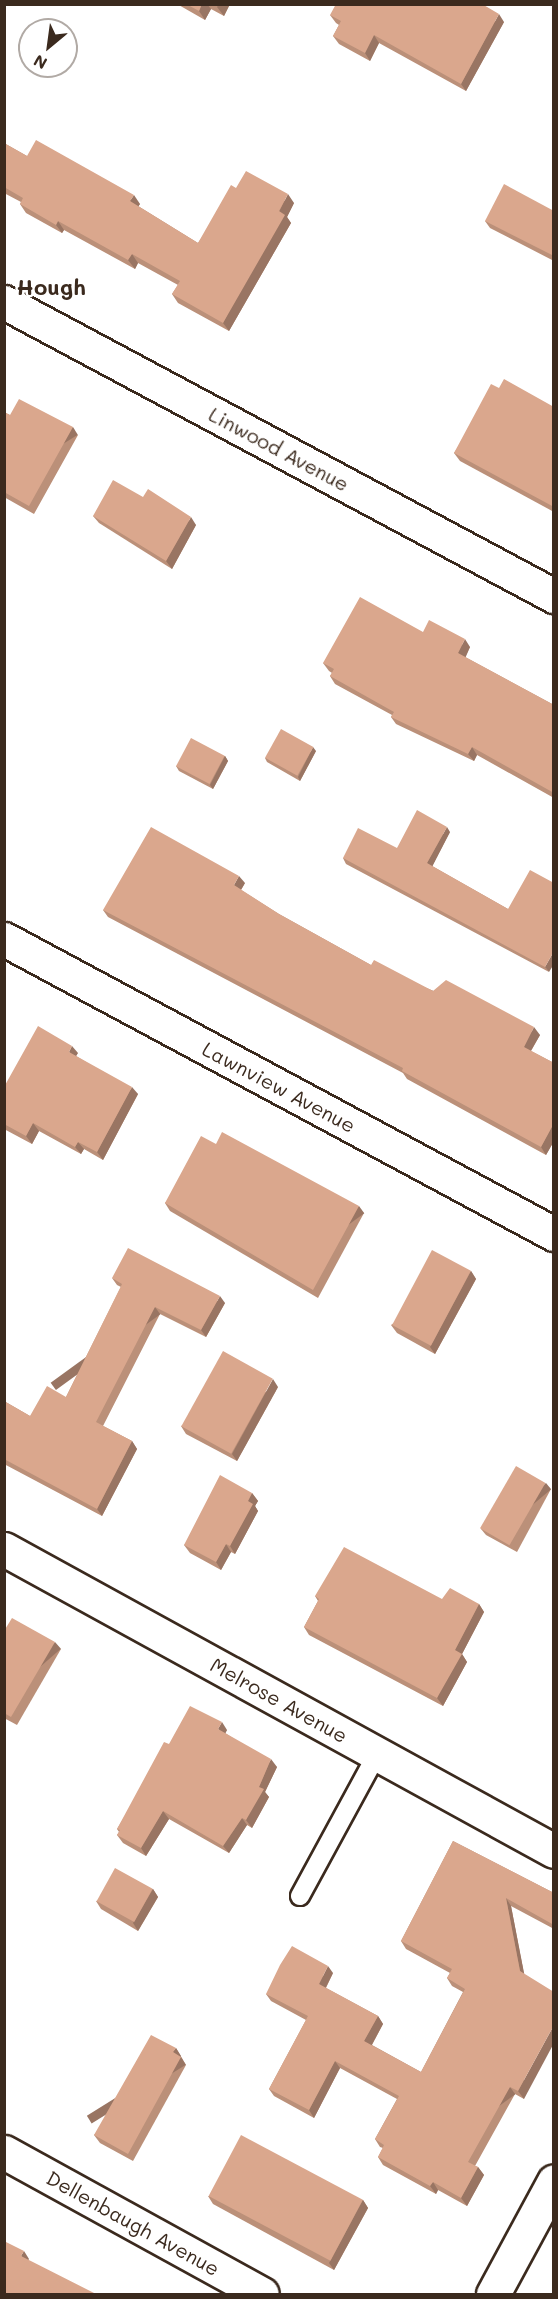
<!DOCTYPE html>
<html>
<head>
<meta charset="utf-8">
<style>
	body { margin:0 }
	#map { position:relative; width:558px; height:2299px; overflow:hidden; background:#fff; font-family:Mali,sans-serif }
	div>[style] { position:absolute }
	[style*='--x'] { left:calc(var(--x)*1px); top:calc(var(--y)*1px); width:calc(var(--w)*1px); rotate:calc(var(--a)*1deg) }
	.roads { filter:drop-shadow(2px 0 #3b2a1e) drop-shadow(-2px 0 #3b2a1e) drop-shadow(0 2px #3b2a1e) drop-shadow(0 -2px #3b2a1e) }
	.service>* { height:18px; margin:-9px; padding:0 9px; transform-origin:9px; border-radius:9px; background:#fff }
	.minor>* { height:33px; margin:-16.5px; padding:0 16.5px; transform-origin:16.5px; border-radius:16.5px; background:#fff }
	.tertiary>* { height:33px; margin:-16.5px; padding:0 16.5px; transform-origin:16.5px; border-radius:16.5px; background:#fff }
	.wall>* { inset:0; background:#bb9079 }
	.shaded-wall>* { inset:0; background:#997563; transform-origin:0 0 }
	.building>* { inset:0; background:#daa78d; transform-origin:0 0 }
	span { translate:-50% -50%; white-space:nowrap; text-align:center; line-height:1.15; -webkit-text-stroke:5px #fff; paint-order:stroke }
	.street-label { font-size:20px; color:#3b2a1e }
	.quarter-label { font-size:22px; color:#3b2a1e; font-weight:700 }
	.frame { position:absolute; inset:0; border:6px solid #3b2a1e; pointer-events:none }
	.north { position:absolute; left:18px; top:18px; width:60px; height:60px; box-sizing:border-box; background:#fff; border:2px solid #b1aaa5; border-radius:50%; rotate:209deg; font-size:16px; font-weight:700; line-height:24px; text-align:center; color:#3b2a1e }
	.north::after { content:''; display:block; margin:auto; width:21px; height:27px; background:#3b2a1e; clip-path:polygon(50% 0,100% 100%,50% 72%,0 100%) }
</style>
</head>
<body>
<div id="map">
	<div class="roads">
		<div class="service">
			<i style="--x:300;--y:1896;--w:162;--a:-61.5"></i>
		</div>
		<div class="minor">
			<i style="--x:4;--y:302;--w:624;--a:28.13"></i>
			<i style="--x:4;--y:939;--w:624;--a:28.21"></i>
			<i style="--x:4;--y:1549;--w:627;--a:28.77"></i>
			<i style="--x:4;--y:2152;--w:294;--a:28.8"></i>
		</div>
		<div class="tertiary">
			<i style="--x:493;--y:2294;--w:128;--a:-61.6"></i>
		</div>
	</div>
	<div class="wall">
		<i style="clip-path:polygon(177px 4px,230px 4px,224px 16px,211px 9px,205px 20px)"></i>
		<i style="clip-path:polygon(330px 15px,504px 22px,466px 91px,379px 43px,370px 61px,339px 44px,333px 36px,339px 25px,336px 23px)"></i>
		<i style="clip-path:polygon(4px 143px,27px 156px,140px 204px,138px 206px,198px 243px,236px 188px,294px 203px,287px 217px,291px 223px,229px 331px,178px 303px,172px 294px,178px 285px,138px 263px,135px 269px,64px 230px,62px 233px,26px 213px,20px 204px,21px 202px,4px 193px)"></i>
		<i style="clip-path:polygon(554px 211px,554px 261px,490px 228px,485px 221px)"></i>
		<i style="clip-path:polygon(499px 388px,554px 407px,554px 512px,460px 461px,454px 453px)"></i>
		<i style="clip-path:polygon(4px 412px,10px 415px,78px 435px,34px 514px,4px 497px)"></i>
		<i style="clip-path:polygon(143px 497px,196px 525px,172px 569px,99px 523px,93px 516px)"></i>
		<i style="clip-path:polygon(423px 632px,470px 647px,465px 657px,554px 705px,554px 798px,477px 755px,474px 761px,396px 724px,391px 717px,392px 715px,335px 684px,330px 676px,332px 673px,329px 671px,323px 663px)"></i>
		<i style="clip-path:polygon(316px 751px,300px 781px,267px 762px,265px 758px)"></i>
		<i style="clip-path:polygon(225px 756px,228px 761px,213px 789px,179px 771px,176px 766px)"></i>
		<i style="clip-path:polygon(450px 832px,432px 866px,508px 909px,549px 972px,346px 864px,343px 858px,397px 848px)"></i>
		<i style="clip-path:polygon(245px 883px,241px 890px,279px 914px,371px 965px,540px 1035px,531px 1051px,554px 1063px,554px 1141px,546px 1155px,407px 1079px,403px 1073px,108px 917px,103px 910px)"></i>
		<i style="clip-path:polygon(78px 1053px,76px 1056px,138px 1094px,103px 1160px,84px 1149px,81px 1154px,39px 1131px,32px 1144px,4px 1129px,4px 1087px)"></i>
		<i style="clip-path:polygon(216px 1144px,364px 1213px,318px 1298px,170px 1211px,165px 1203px)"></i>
		<i style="clip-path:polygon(471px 1271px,476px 1279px,435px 1354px,397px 1333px,391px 1325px)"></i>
		<i style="clip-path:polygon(112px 1278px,225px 1303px,206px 1337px,160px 1314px,103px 1426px,132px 1441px,137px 1449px,102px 1516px,4px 1464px,4px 1401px,30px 1416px,66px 1397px,121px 1287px,117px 1285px)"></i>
		<i style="clip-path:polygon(278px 1387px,237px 1461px,186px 1434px,181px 1426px)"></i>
		<i style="clip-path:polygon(551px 1489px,517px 1552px,486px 1535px,481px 1529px)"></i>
		<i style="clip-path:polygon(252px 1493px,258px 1501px,255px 1506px,258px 1511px,235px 1554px,231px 1552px,221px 1570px,190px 1553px,184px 1545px)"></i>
		<i style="clip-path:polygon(315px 1596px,442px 1599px,479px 1604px,484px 1612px,462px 1654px,467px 1662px,443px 1706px,309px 1635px,304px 1627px,318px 1601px)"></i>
		<i style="clip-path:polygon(4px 1631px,61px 1649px,17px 1725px,4px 1718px)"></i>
		<i style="clip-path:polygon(227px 1730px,225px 1733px,277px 1767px,265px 1792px,269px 1797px,252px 1828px,247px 1825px,229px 1853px,169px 1819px,146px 1856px,123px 1843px,117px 1835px,119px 1832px,117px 1829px,169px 1744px)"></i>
		<i style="clip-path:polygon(453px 1841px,554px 1893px,554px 1929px,511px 1906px,524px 1974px,524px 2099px,515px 2094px,475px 2166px,478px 2167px,484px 2175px,467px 2206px,438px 2190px,436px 2194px,383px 2165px,378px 2157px,383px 2148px,380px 2147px,375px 2139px,397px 2099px,340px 2068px,314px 2118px,274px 2096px,269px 2089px,306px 2020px,271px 2001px,266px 1994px,333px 1973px,326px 1988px,378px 2016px,383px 2024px,372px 2045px,421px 2072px,463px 1992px,452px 1986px,447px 1978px,450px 1973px,406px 1949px,401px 1941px)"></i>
		<i style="clip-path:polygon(153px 1889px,158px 1897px,138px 1931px,101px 1909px,96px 1901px)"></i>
		<i style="clip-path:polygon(176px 2048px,186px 2065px,133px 2161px,100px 2143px,94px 2135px)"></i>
		<i style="clip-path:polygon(208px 2196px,363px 2200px,368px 2208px,334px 2270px,213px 2204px)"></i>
	</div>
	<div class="shaded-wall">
		<i style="clip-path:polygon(202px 4px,207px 4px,211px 9px,205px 20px,199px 11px)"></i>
		<i style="clip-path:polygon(219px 4px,230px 4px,224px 16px,217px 7px)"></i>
		<i style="clip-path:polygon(499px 14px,504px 22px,466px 91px,461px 84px)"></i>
		<i style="clip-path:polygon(374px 35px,379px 43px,370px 61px,365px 53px)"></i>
		<i style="clip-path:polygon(288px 194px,294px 203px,287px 217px,291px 223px,229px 331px,223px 323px)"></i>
		<i style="clip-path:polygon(134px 195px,140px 204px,136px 210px,130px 201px)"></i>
		<i style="clip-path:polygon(58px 221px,64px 230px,62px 233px,56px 225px)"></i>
		<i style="clip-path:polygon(132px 254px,138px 263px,135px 269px,128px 260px)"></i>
		<i style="left:73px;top:427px;width:9px;height:90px;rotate:58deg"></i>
		<i style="clip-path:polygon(191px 517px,196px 525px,172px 569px,166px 561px)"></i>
		<i style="clip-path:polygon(465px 639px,470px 647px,464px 661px,458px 653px)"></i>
		<i style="clip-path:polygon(313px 747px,316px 751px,300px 781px,298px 777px)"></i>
		<i style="clip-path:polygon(472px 747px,477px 755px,474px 761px,468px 754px)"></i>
		<i style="clip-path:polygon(225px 756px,228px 761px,213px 789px,210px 785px)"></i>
		<i style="clip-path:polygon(447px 827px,450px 832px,431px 869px,427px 863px)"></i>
		<i style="clip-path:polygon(239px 876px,245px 883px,239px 893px,234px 885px)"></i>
		<i style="clip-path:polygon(554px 951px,554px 964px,549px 972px,545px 967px)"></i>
		<i style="clip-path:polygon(534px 1027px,540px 1035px,529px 1054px,524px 1047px)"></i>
		<i style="clip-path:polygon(72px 1046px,78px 1053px,74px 1059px,69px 1052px)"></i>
		<i style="clip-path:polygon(132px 1087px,138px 1094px,103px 1160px,97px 1152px)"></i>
		<i style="clip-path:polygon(33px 1123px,39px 1131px,32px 1144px,26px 1136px)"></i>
		<i style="clip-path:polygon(554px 1123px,554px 1141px,546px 1155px,541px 1147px)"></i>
		<i style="clip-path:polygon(78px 1142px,84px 1149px,81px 1154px,75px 1147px)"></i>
		<i style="left:359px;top:1206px;width:9px;height:96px;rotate:54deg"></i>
		<i style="clip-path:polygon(471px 1271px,476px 1279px,435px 1354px,430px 1347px)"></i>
		<i style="clip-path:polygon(220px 1296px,225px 1303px,206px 1337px,201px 1330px)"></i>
		<i style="left:155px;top:1307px;width:9px;height:129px;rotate:54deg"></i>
		<i style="clip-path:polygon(273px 1379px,278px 1387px,237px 1461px,232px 1454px)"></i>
		<i style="clip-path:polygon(132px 1441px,137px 1449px,102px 1516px,97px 1509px)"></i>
		<i style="left:546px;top:1483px;width:8px;height:72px;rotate:50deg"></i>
		<i style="clip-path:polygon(252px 1493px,258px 1501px,255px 1506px,258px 1511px,235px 1554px,230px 1546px,248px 1501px)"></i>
		<i style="clip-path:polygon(226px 1544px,231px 1552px,221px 1570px,216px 1562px)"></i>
		<i style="clip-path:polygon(479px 1604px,484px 1612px,462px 1654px,467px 1662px,443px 1706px,437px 1698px,455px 1650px)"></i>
		<i style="left:55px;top:1642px;width:9px;height:87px;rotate:49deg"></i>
		<i style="clip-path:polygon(222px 1722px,227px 1730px,224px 1736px,218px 1729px)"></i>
		<i style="clip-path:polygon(271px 1759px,277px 1767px,265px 1792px,269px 1797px,252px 1828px,246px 1820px,259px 1787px)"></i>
		<i style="clip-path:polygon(163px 1811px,169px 1819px,146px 1856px,141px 1848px)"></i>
		<i style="clip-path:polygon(242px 1818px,247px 1825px,229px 1853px,223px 1846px)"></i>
		<i style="clip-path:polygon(153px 1889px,158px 1897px,138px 1931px,133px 1923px)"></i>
		<i style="clip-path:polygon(506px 1898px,511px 1906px,525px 1978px,520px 1971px)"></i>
		<i style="clip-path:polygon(328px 1966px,333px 1973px,324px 1991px,319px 1984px)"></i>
		<i style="clip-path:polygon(378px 2016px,383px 2024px,370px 2048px,364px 2041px)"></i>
		<i style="clip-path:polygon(554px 2025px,554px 2043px,524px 2099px,518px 2091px)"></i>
		<i style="clip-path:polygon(176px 2048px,181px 2056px,179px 2060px,173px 2052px)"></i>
		<i style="left:181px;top:2057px;width:9px;height:111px;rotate:58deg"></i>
		<i style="clip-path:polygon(335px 2061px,340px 2068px,314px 2118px,309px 2110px)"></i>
		<i style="left:510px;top:2087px;width:9px;height:86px;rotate:54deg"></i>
		<i style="clip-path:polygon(478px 2167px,484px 2175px,467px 2206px,461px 2198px)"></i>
		<i style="clip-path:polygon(433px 2182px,438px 2190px,436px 2194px,430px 2186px)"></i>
		<i style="clip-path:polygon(363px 2200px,368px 2208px,334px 2270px,329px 2263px)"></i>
		<i style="clip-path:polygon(24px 2251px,29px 2259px,26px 2264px,21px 2256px)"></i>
	</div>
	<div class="building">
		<i style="clip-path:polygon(186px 4px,202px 4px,199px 11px)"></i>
		<i style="clip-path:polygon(336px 4px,482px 4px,499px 14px,461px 84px,374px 35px,365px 53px,333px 36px,341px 21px,330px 15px)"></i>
		<i style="clip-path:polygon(36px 140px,134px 195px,130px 201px,198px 243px,231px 185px,236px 188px,246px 171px,288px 194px,279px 211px,285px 215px,223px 323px,172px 294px,180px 281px,132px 254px,128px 260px,58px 221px,56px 225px,20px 204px,23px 198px,4px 187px,4px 143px,27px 156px)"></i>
		<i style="clip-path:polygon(504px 184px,554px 211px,554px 256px,485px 221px)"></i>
		<i style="clip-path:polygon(504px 379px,554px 407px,554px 507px,454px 453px,491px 384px,499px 388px)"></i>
		<i style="clip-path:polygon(19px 399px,73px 427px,29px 506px,4px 492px,4px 412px,10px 415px)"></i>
		<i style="clip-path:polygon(113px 480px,143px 497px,148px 489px,191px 517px,166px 561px,93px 516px)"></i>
		<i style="clip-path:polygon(360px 597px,423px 632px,429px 620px,465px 639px,458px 653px,554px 705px,554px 793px,472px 747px,468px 754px,391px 717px,394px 712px,330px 676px,334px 669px,323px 663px)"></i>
		<i style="left:281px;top:729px;width:37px;height:33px;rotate:29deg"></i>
		<i style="left:191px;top:738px;width:38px;height:32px;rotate:28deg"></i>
		<i style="clip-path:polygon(417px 810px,447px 827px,427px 863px,508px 909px,530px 870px,554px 883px,554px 951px,545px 967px,343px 858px,358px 828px,397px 848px)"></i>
		<i style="clip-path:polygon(151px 827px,239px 876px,234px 885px,279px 914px,371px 965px,374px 960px,433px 991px,446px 980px,534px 1027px,524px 1047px,554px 1063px,554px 1123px,541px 1147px,402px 1071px,403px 1068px,103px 910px)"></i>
		<i style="clip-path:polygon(38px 1026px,72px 1046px,69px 1052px,132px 1087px,97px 1152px,78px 1142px,75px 1147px,33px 1123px,26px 1136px,4px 1124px,4px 1087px)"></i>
		<i style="clip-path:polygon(222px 1132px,359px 1206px,313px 1290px,165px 1203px,201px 1136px,216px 1144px)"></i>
		<i style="clip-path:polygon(128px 1248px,220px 1296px,201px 1330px,155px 1307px,96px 1422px,132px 1441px,97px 1509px,4px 1459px,4px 1401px,30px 1416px,47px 1386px,66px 1397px,122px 1284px,112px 1278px)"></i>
		<i style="left:432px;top:1250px;width:44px;height:85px;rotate:28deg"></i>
		<i style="left:223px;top:1351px;width:57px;height:86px;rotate:29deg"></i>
		<i style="left:516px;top:1466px;width:34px;height:72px;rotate:30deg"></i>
		<i style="clip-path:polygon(220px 1475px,252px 1493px,248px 1501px,253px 1504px,230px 1546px,226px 1544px,216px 1562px,184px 1545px)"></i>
		<i style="clip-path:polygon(344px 1547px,442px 1599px,450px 1588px,479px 1604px,455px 1650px,462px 1654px,437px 1698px,304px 1627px,319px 1599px,315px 1596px)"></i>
		<i style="clip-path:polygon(12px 1618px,55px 1642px,11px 1717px,4px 1713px,4px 1631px)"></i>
		<i style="clip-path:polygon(190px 1706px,222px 1722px,218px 1729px,271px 1759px,259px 1787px,264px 1789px,246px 1820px,242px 1818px,223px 1846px,163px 1811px,141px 1848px,117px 1835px,120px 1830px,117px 1829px,164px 1742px,169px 1744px)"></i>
		<i style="clip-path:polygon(453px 1841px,554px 1893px,554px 1925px,506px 1898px,520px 1971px,554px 1992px,554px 2025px,518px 2091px,510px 2087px,468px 2162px,478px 2167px,461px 2198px,433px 2182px,430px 2186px,378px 2157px,384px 2145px,375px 2139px,399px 2096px,335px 2061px,309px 2110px,269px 2089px,308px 2016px,266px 1994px,280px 1965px,292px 1946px,328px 1966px,319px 1984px,378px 2016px,364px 2041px,421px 2072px,465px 1989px,447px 1978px,452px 1969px,401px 1941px)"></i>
		<i style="left:115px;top:1868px;width:43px;height:38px;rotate:29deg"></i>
		<i style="clip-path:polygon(151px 2035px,176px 2048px,173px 2052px,181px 2057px,128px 2154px,94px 2135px)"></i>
		<i style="left:241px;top:2135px;width:138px;height:69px;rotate:28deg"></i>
		<i style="clip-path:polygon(4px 2241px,24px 2251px,21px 2256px,98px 2295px,4px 2295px)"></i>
	</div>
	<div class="street-label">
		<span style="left:279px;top:449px;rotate:28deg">Linwood Avenue</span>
		<span style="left:279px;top:1087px;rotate:28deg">Lawnview Avenue</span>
		<span style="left:279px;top:1700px;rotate:29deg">Melrose Avenue</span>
		<span style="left:133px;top:2223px;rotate:29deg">Dellenbaugh Avenue</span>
	</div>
	<div class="quarter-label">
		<span style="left:51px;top:287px">Hough</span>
	</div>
	<div class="frame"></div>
	<div class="north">N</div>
</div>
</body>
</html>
